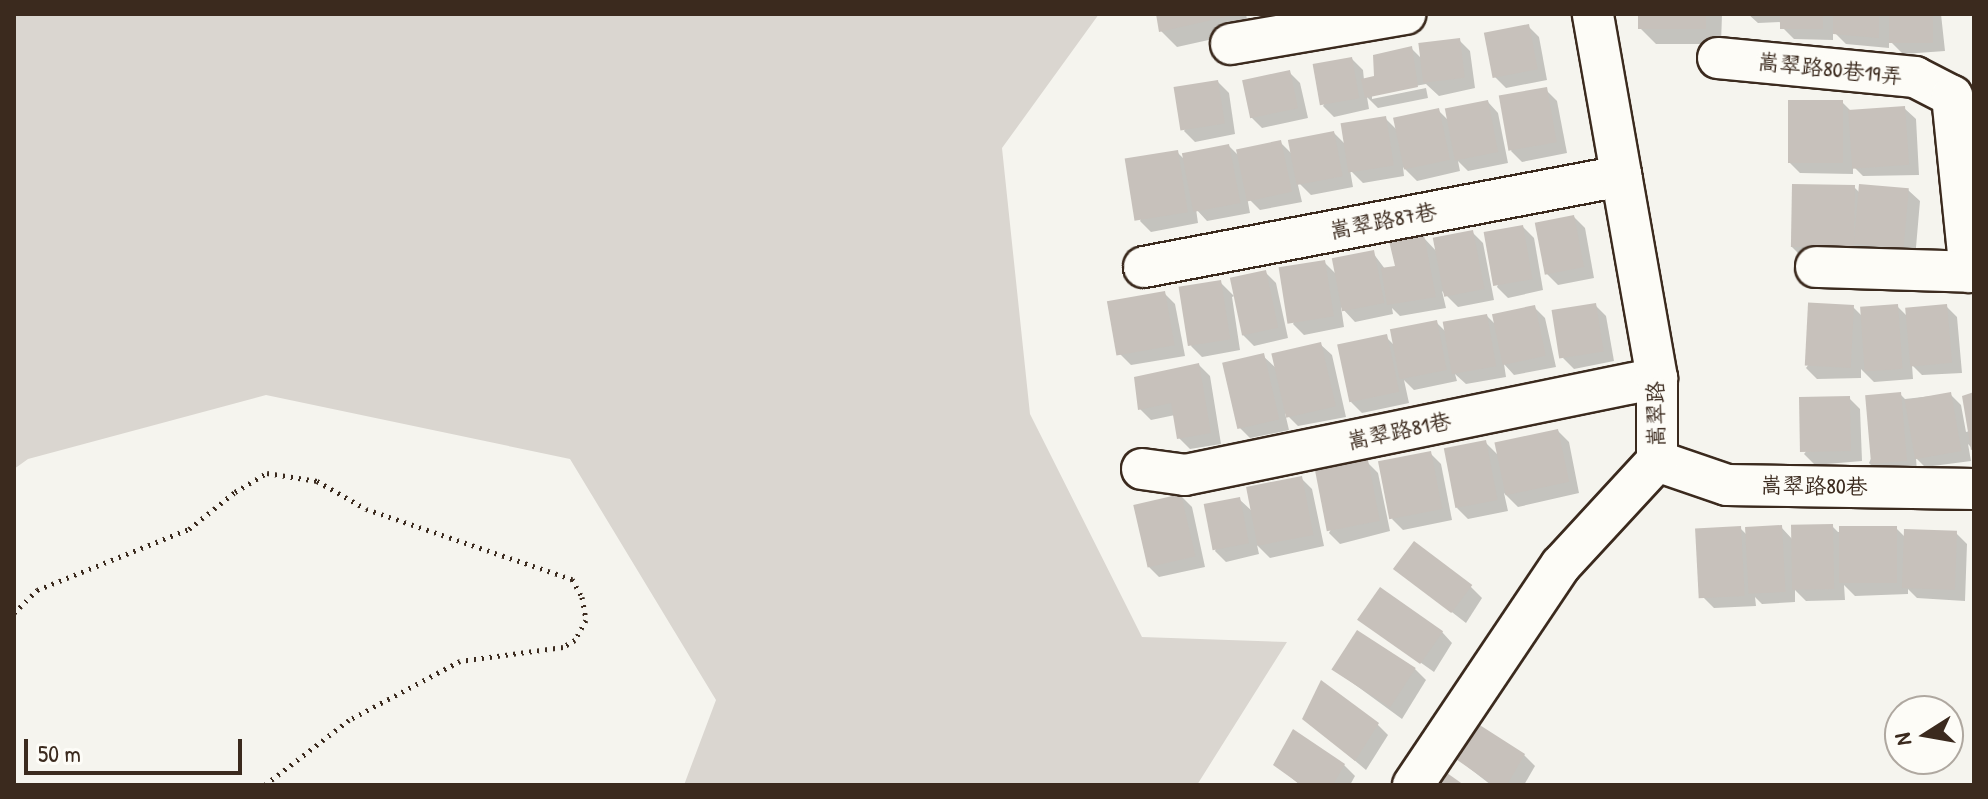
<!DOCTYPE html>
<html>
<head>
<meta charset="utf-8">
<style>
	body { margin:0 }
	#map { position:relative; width:1988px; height:799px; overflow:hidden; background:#f5f4ee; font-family:"Patrick Hand","LXGW WenKai TC",sans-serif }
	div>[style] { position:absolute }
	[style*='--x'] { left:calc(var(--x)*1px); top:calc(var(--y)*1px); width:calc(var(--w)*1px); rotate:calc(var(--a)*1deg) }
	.green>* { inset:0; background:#dad6d0 }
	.shadow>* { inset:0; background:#0003 }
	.building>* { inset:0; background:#c7c1bb; transform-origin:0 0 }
	.path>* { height:5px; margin-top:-2.5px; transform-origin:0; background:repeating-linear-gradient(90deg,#3b2a1e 0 2px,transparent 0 8px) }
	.roads { filter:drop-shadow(2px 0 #3b2a1e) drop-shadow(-2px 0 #3b2a1e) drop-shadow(0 2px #3b2a1e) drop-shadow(0 -2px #3b2a1e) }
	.minor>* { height:40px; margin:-20px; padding:0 20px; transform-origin:20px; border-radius:20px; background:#fdfcf7 }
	span { translate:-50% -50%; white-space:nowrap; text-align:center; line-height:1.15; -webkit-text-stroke:8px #fdfcf7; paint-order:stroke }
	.street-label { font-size:22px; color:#3b2a1e }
	.frame { position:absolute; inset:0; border:16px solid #3b2a1e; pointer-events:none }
	.north { position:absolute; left:1884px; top:695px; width:80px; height:80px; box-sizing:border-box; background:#fdfcf7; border:2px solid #afa8a0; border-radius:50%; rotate:259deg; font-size:22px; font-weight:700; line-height:32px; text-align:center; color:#3b2a1e }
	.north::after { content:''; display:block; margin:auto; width:28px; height:36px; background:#3b2a1e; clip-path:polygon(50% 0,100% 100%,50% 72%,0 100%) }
	.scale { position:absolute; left:24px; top:739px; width:218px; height:36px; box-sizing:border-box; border:4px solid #3b2a1e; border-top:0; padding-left:10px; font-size:24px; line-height:28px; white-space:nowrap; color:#3b2a1e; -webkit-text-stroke:6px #fdfcf7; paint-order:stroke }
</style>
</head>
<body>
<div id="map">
	<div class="green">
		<i style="clip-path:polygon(14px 14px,1099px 14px,1002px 148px,1030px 414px,1142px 637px,1287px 642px,1197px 785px,684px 785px,716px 700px,570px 459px,266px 395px,28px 459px,14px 469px)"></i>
	</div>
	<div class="shadow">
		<i style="clip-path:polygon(1158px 14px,1246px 14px,1249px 31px,1177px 47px,1161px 31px)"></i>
		<i style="clip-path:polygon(1640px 14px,1722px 14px,1721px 44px,1656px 44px,1640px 28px)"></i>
		<i style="clip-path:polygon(1748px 14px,1941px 14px,1945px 51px,1903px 54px,1889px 40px,1889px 48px,1846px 44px,1833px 31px,1833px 40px,1794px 39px,1783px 28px,1782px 22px,1758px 23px)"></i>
		<i style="clip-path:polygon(1528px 26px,1539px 37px,1547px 80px,1506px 88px,1495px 77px)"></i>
		<i style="clip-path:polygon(1459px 40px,1470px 51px,1475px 88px,1439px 96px,1426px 84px,1372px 94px,1372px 99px,1426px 88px,1428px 98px,1378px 108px,1367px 97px,1369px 109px,1334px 117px,1323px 106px,1352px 59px,1363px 70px,1364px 80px,1376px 78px,1411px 48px,1424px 61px)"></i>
		<i style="clip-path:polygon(1289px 72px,1300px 83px,1308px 118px,1262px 128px,1251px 117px)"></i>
		<i style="clip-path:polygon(1218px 82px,1229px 93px,1235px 134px,1195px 142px,1184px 131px)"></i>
		<i style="clip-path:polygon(1546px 90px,1557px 101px,1567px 153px,1522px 162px,1511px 151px)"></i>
		<i style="clip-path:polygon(1488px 102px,1498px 113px,1508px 163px,1468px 171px,1458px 161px,1460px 171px,1417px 181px,1403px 167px,1404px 176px,1363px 183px,1350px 170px,1353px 187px,1311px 195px,1297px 181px,1302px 202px,1260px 210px,1247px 197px,1250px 213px,1207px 221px,1196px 209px,1198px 223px,1151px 232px,1140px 221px,1177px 152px,1186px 161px,1229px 146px,1240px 157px,1280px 142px,1294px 156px,1334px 133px,1348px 147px,1386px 119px,1398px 131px,1439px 111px,1449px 121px)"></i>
		<i style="clip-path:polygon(1842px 102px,1852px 112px,1904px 108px,1916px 119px,1919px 175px,1863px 176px,1853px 166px,1853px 174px,1800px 173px,1789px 162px)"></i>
		<i style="clip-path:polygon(1854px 187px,1861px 194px,1908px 190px,1920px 201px,1915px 259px,1808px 263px,1791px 246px)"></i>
		<i style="clip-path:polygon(1574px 217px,1585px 228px,1594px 278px,1558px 285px,1547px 274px)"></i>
		<i style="clip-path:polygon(1523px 227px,1534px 238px,1543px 290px,1508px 298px,1497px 287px)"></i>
		<i style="clip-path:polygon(1472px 232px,1483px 243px,1494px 300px,1458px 307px,1442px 291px,1446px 308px,1400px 316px,1392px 308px,1393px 314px,1355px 322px,1341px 307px,1344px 327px,1304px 335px,1293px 324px,1324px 262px,1337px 275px,1373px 253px,1385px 269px,1398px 268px,1423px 237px,1438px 253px)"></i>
		<i style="clip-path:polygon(1265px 272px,1276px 283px,1288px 338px,1254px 346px,1243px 335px)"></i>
		<i style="clip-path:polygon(1220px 282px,1234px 296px,1232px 297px,1240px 350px,1202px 357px,1191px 346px)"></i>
		<i style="clip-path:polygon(1164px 293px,1175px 304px,1185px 356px,1131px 365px,1120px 354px)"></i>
		<i style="clip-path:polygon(1595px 305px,1606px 316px,1614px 361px,1574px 369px,1563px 358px)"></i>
		<i style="clip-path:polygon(1897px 306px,1907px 316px,1946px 306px,1957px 317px,1962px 373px,1922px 375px,1912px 365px,1913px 379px,1874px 382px,1861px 369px,1861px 378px,1817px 379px,1806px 368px,1853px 307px,1862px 316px)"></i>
		<i style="clip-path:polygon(1534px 307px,1545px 318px,1556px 367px,1514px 375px,1504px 364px,1506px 377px,1466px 384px,1455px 374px,1457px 381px,1414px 390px,1404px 380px,1409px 403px,1362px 413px,1351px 402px,1386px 337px,1395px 346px,1436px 322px,1447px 333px,1487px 316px,1496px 325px)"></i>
		<i style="clip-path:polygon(1320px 344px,1332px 355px,1346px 417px,1298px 426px,1285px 413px,1289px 430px,1250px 438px,1239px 427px,1263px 356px,1277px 369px)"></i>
		<i style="clip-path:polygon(1199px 365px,1210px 376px,1221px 444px,1190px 449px,1179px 438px,1175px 415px,1151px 420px,1140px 409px)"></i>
		<i style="clip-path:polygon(1900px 394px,1905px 399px,1950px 394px,1961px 405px,1966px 432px,1970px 431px,1974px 394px,1974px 450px,1968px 444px,1971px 461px,1925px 467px,1916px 458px,1917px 472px,1880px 474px,1869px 463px)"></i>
		<i style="clip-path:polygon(1849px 398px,1860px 409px,1862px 461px,1815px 465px,1804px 454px)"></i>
		<i style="clip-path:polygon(1558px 431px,1569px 442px,1579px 493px,1518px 507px,1504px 493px,1508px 511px,1468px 519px,1457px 508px,1486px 443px,1499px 456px)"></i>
		<i style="clip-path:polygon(1430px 453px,1441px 464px,1452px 520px,1403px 530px,1392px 519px)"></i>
		<i style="clip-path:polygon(1367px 462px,1378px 473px,1390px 531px,1340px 544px,1329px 533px)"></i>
		<i style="clip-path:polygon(1301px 478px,1312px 489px,1324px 546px,1270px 558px,1257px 545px,1259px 554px,1226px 562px,1215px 551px,1239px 499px,1253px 512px)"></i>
		<i style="clip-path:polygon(1181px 496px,1192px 507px,1205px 567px,1159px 577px,1148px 566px)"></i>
		<i style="clip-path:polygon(1832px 526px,1838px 532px,1896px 528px,1906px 538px,1956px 533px,1967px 544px,1965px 601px,1917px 598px,1908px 589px,1908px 594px,1855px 596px,1844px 585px,1845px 600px,1806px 601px,1795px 590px,1795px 602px,1762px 604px,1755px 597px,1756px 606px,1714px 608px,1703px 597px,1740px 528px,1747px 535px,1781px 527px,1793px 540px)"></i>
		<i style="clip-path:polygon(1399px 571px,1471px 587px,1482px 598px,1466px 623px)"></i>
		<i style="clip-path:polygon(1362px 621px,1442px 632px,1452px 643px,1434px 672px)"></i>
		<i style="clip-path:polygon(1415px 669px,1426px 680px,1402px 719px,1335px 670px)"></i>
		<i style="clip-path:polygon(1377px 724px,1388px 735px,1366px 770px,1313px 725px)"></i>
		<i style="clip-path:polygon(1524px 755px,1535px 766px,1524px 785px,1491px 785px,1455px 757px)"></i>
		<i style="clip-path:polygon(1275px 764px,1344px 765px,1355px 776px,1350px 785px,1300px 785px)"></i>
	</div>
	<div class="building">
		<i style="clip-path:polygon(1156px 14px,1234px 14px,1234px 15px,1159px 32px)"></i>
		<i style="left:1638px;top:14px;width:68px;height:15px"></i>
		<i style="left:1780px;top:14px;width:43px;height:15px"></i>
		<i style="clip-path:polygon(1833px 14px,1879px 14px,1879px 38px,1833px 34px)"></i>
		<i style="left:1889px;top:14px;width:44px;height:29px"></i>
		<i style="left:1529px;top:24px;width:46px;height:46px;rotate:79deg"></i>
		<i style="left:1460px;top:38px;width:40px;height:42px;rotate:83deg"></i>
		<i style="clip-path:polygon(1412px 46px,1418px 87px,1365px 98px,1361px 79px,1374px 76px,1373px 55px)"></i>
		<i style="left:1352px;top:57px;width:42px;height:40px;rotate:80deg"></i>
		<i style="left:1290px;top:70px;width:39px;height:49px;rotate:78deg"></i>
		<i style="left:1218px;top:80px;width:44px;height:45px;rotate:81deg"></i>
		<i style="left:1547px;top:87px;width:56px;height:49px;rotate:80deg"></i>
		<i style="left:1488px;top:100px;width:53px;height:44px;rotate:79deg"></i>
		<i style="left:1788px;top:100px;width:55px;height:63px"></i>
		<i style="left:1905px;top:106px;width:59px;height:57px;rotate:86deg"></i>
		<i style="left:1439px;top:108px;width:53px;height:47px;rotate:78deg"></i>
		<i style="left:1386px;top:116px;width:50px;height:46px;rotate:81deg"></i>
		<i style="left:1334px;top:131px;width:46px;height:47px;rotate:79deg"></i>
		<i style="left:1281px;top:140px;width:53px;height:46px;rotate:78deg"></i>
		<i style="left:1229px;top:144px;width:60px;height:48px;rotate:79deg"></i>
		<i style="left:1178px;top:150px;width:63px;height:54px;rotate:81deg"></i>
		<i style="left:1792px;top:184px;width:63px;height:63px;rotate:1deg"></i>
		<i style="left:1859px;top:184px;width:50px;height:60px;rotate:5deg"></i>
		<i style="left:1574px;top:215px;width:53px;height:40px;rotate:79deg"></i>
		<i style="left:1523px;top:225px;width:55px;height:40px;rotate:80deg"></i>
		<i style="left:1473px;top:230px;width:60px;height:41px;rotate:79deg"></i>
		<i style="clip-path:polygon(1424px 235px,1436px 297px,1387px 305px,1381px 268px,1395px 266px,1389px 241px)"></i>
		<i style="left:1374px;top:250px;width:54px;height:43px;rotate:79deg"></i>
		<i style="left:1325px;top:260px;width:57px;height:47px;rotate:81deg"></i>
		<i style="left:1266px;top:270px;width:59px;height:37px;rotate:78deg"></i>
		<i style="left:1221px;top:280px;width:60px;height:43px;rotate:81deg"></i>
		<i style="left:1165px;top:291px;width:55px;height:59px;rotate:80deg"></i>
		<i style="left:1596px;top:303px;width:49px;height:45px;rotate:81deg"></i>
		<i style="left:1898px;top:304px;width:65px;height:38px;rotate:86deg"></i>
		<i style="left:1947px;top:304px;width:59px;height:42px;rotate:85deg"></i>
		<i style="left:1535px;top:305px;width:52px;height:44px;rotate:78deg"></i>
		<i style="left:1854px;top:305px;width:63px;height:46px;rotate:93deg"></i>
		<i style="left:1487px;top:314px;width:53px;height:45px;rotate:80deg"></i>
		<i style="left:1437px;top:320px;width:51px;height:48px;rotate:79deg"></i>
		<i style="left:1387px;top:334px;width:59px;height:51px;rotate:78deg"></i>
		<i style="left:1321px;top:342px;width:66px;height:51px;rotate:77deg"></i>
		<i style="left:1264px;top:353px;width:68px;height:43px;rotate:77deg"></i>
		<i style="clip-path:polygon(1199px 363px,1211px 433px,1177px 439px,1171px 403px,1138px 410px,1134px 377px)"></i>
		<i style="left:1901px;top:392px;width:69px;height:36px;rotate:85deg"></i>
		<i style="left:1951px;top:392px;width:60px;height:47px;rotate:80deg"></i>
		<i style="clip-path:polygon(1974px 392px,1974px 449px,1971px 450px,1962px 396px)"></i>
		<i style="left:1850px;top:396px;width:55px;height:51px;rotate:89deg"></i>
		<i style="left:1558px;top:429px;width:54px;height:65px;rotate:78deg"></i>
		<i style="left:1486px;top:440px;width:61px;height:43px;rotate:79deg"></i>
		<i style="left:1431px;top:451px;width:59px;height:54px;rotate:79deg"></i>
		<i style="left:1368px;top:460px;width:62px;height:54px;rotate:79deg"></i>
		<i style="left:1302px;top:476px;width:60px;height:57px;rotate:79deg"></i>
		<i style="left:1181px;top:494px;width:64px;height:49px;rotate:77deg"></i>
		<i style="left:1240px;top:497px;width:47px;height:37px;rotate:79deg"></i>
		<i style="left:1833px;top:524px;width:65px;height:42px;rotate:89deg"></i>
		<i style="left:1782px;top:525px;width:67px;height:37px;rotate:87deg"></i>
		<i style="left:1741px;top:526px;width:70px;height:46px;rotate:87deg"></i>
		<i style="left:1897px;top:526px;width:57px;height:58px;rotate:90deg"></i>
		<i style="left:1904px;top:529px;width:53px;height:59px;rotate:2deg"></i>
		<i style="left:1414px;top:541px;width:73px;height:35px;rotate:37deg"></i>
		<i style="left:1380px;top:587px;width:77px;height:40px;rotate:35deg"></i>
		<i style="left:1357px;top:630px;width:70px;height:47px;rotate:33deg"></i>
		<i style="clip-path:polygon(1321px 680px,1379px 723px,1355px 761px,1302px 719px)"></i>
		<i style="clip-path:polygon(1475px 722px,1525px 754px,1507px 785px,1493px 785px,1453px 757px)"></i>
		<i style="clip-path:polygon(1293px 729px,1345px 764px,1333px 785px,1301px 785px,1273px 765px)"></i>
		<i style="clip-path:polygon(1447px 773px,1464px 785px,1440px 785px)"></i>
	</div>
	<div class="path">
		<i style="--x:14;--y:613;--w:33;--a:-45"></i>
		<i style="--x:37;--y:590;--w:164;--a:-21.9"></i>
		<i style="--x:189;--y:529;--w:59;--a:-38.8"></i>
		<i style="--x:235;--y:492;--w:37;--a:-31"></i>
		<i style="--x:267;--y:473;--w:51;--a:9.1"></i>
		<i style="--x:317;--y:481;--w:56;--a:29.7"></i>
		<i style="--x:366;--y:509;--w:218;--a:18.8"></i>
		<i style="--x:572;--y:579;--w:21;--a:61"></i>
		<i style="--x:582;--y:597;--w:23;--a:80"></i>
		<i style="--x:586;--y:620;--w:23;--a:119"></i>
		<i style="--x:575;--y:640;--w:14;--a:150"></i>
		<i style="--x:563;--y:647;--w:104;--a:172.3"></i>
		<i style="--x:460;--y:661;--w:126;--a:152"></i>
		<i style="--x:349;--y:720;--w:106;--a:142.3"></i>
	</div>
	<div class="roads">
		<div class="minor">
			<i style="--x:1231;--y:44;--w:177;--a:-9.8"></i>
			<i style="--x:1718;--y:58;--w:198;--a:5.5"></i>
			<i style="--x:1915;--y:77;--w:42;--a:27.2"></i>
			<i style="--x:1952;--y:96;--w:177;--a:84.2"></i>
			<i style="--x:1144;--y:267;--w:486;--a:-10.8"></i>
			<i style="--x:1816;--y:267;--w:158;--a:1.8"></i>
			<i style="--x:1657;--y:461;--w:74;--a:18.9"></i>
			<i style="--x:1727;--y:485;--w:247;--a:0.9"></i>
			<i style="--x:1142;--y:469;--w:43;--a:7.9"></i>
			<i style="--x:1185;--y:475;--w:482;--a:-11.6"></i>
			<i style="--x:1413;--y:785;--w:265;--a:-56.1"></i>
			<i style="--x:1561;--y:565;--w:142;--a:-47.3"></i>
			<i style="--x:1657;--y:461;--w:83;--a:-90"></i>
			<i style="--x:1657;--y:378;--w:370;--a:-100"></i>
		</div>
	</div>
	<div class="street-label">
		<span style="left:1830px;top:69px;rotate:6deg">嵩翠路80巷19弄</span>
		<span style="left:1383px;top:221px;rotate:-11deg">嵩翠路87巷</span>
		<span style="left:1656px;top:414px;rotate:-91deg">嵩翠路</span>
		<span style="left:1399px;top:431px;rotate:-12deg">嵩翠路81巷</span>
		<span style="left:1814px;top:486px;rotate:1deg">嵩翠路80巷</span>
	</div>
	<div class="frame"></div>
	<div class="north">N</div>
	<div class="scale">50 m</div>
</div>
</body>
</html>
